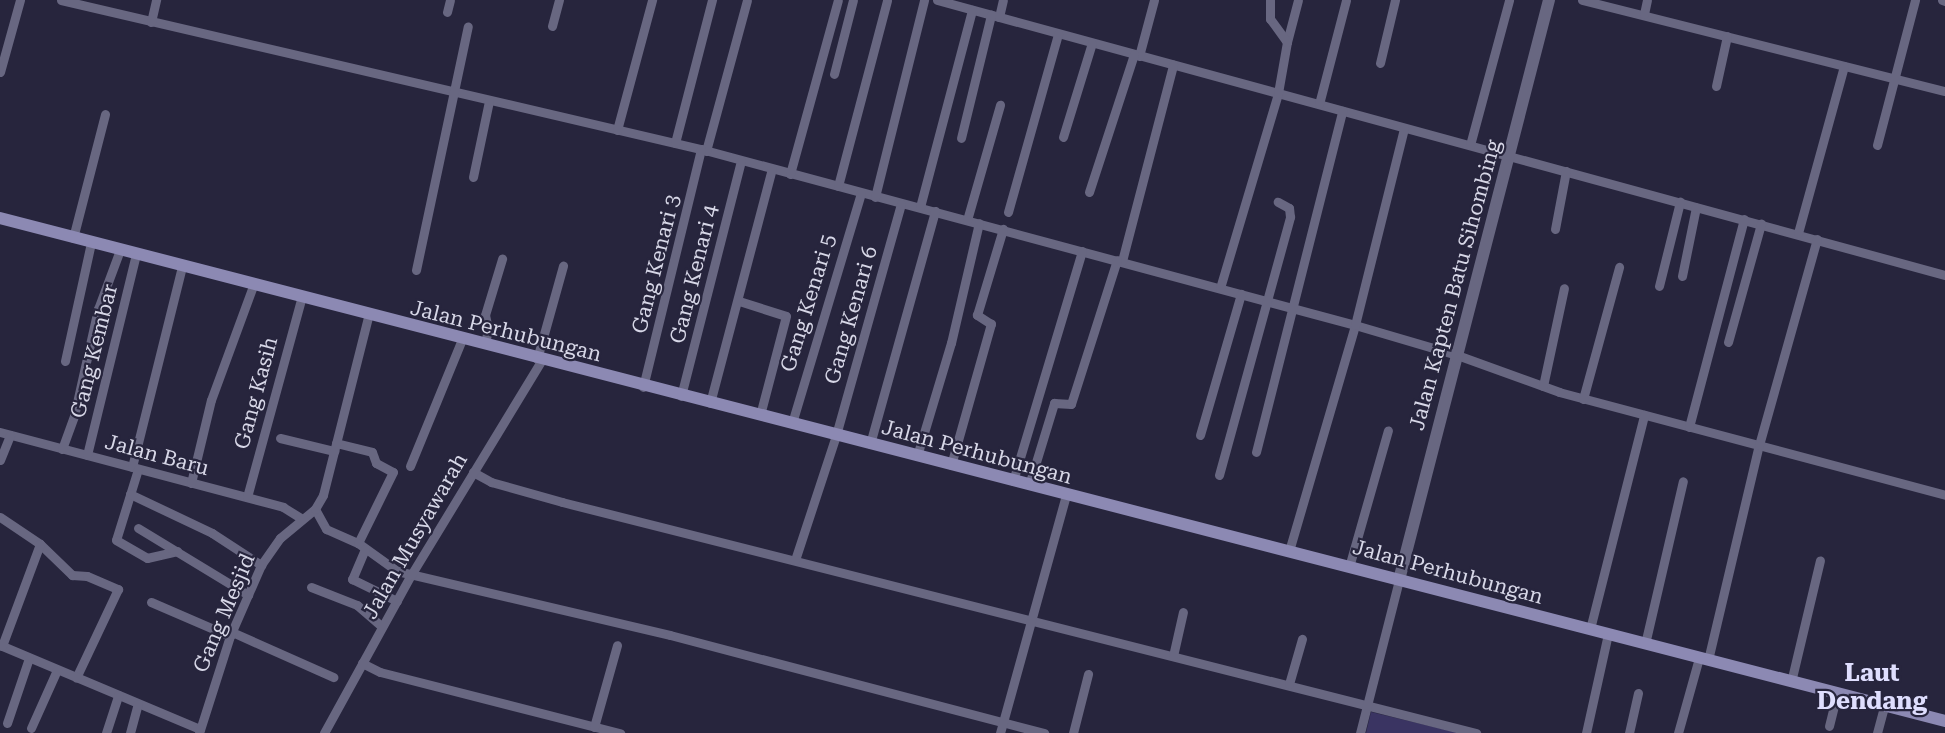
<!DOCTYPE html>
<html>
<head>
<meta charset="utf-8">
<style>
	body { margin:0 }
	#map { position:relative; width:1945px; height:733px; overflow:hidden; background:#27253d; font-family:"Roboto Serif",serif }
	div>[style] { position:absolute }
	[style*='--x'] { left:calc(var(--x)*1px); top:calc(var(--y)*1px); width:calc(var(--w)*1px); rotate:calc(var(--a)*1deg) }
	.green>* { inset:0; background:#3a3462 }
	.minor>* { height:9px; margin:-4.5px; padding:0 4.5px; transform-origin:4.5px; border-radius:4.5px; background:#686781 }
	.tertiary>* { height:12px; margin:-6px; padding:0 6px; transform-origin:6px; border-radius:6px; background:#686781 }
	.secondary>* { height:12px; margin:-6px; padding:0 6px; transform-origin:6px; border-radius:6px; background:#8c89b3 }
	span { translate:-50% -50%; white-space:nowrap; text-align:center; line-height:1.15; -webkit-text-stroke:4.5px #27253d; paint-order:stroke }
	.street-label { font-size:21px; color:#d7d7e7 }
	.quarter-label { font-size:24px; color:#dfdefe; font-weight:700 }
</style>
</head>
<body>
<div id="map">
	<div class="green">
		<i style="clip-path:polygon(1371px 712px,1459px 733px,1366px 733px)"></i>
	</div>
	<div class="minor">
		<i style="--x:61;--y:0;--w:657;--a:13.11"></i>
		<i style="--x:701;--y:149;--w:677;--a:15.06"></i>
		<i style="--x:1355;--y:325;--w:106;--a:16.4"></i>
		<i style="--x:1457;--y:355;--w:109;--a:19.9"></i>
		<i style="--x:1559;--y:392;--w:400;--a:14.9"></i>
		<i style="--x:937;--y:0;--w:1045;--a:15.26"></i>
		<i style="--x:1582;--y:0;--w:374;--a:14.1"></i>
		<i style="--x:1942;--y:0;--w:3;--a:18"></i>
		<i style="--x:447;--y:12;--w:12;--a:-76"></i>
		<i style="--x:1644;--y:14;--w:14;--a:-78"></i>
		<i style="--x:999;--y:17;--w:17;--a:-77"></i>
		<i style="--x:151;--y:22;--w:23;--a:-77"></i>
		<i style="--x:552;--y:26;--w:27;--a:-75"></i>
		<i style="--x:1287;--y:42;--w:43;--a:-75.3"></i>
		<i style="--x:1139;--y:56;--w:58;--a:-75"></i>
		<i style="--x:1380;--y:63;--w:65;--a:-76.6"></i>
		<i style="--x:0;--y:72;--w:75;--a:-74.5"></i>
		<i style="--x:834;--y:74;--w:76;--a:-75.6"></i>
		<i style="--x:1716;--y:86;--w:51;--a:-77.6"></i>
		<i style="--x:1319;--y:104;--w:107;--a:-75.4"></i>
		<i style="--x:617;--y:130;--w:135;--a:-74.9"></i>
		<i style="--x:1063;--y:137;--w:98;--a:-72.9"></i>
		<i style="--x:961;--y:138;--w:127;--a:-76.3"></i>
		<i style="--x:675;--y:143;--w:148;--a:-75.5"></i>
		<i style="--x:1470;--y:145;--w:150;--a:-74.9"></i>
		<i style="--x:1877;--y:145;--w:150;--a:-75.3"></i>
		<i style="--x:706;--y:151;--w:156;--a:-74.8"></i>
		<i style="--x:790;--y:174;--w:180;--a:-74.6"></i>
		<i style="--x:473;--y:177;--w:78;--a:-78.1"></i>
		<i style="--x:838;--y:186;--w:192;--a:-75.2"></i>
		<i style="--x:1089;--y:192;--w:145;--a:-71.9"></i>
		<i style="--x:875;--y:197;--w:203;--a:-76"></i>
		<i style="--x:920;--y:207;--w:204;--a:-75.2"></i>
		<i style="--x:1008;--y:212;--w:185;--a:-74.3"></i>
		<i style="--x:967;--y:220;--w:120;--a:-74"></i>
		<i style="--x:1555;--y:229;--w:59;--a:-79.3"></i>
		<i style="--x:1798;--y:233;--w:173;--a:-74.6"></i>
		<i style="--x:73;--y:238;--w:128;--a:-75.5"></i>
		<i style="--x:1122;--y:261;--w:203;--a:-75.4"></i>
		<i style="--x:416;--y:270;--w:249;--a:-78"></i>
		<i style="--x:1682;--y:276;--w:70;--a:-78.5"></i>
		<i style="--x:1659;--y:286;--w:87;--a:-76"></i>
		<i style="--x:1220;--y:288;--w:203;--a:-73.4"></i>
		<i style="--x:1278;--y:93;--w:52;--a:-80"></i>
		<i style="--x:1287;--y:42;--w:29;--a:-126"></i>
		<i style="--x:1270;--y:19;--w:19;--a:-90"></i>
		<i style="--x:739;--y:301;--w:49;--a:17.7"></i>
		<i style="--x:786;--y:316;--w:102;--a:104.7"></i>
		<i style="--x:1728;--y:342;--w:123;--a:-74.4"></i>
		<i style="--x:485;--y:344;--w:15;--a:-79"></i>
		<i style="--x:488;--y:329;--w:14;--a:-102"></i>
		<i style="--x:485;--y:315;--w:59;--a:-73.1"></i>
		<i style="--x:537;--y:359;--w:97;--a:-74.4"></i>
		<i style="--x:65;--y:361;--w:121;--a:-77.6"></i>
		<i style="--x:1543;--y:386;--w:100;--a:-77.9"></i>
		<i style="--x:643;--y:387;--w:245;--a:-76.3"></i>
		<i style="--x:681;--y:396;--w:243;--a:-75.7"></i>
		<i style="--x:1583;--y:399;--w:137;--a:-74.7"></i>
		<i style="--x:710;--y:403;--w:242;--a:-75.2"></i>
		<i style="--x:792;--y:423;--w:240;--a:-73.3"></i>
		<i style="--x:1689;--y:427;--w:215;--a:-75.2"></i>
		<i style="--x:0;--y:432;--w:293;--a:14.8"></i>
		<i style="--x:283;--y:507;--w:22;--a:32"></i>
		<i style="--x:1200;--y:435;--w:147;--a:-73.8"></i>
		<i style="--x:280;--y:438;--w:56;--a:13.5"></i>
		<i style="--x:336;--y:443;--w:37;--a:14"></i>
		<i style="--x:372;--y:452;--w:12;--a:70"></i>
		<i style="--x:376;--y:463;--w:19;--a:28"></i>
		<i style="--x:393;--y:472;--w:79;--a:116.2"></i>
		<i style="--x:870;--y:444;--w:242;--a:-74.4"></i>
		<i style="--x:62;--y:449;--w:35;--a:-70"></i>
		<i style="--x:74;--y:416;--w:110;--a:-77.4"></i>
		<i style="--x:98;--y:309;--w:63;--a:-69.6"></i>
		<i style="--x:1256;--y:452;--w:352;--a:-75.8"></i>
		<i style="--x:87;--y:455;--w:207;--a:-76.3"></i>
		<i style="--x:917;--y:456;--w:118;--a:-73.3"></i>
		<i style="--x:951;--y:343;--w:123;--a:-76.9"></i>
		<i style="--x:0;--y:460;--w:27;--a:-68"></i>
		<i style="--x:951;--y:465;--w:147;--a:-74.2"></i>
		<i style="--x:991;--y:324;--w:17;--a:-147"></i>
		<i style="--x:977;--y:315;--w:90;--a:-73.2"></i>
		<i style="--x:410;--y:466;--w:137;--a:-67.7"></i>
		<i style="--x:132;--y:467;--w:207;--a:-76"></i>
		<i style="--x:138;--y:469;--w:74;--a:107.2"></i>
		<i style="--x:116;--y:540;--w:36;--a:30"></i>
		<i style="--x:147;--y:558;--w:31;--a:-13"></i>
		<i style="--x:473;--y:472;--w:21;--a:29"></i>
		<i style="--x:491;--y:482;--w:74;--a:15.7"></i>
		<i style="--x:562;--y:502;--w:943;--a:14.18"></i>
		<i style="--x:1219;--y:475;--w:268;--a:-74.6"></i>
		<i style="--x:1290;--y:217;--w:9;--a:-96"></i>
		<i style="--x:1289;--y:208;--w:13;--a:-151"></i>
		<i style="--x:1013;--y:481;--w:240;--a:-73.3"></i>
		<i style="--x:191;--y:483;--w:85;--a:-76.5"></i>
		<i style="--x:211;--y:400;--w:121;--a:-69.8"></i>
		<i style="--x:1029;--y:485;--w:86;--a:-73"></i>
		<i style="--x:1054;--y:403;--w:17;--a:3"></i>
		<i style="--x:1071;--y:404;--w:151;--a:-72.3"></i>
		<i style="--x:130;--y:494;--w:91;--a:25.4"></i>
		<i style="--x:212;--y:533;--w:59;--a:33.1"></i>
		<i style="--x:247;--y:497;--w:205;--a:-74.7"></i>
		<i style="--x:315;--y:509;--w:23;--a:61"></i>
		<i style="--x:326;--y:529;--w:35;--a:24"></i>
		<i style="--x:358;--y:543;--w:48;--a:35.7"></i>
		<i style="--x:397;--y:571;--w:280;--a:13.2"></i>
		<i style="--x:670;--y:635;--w:387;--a:14.7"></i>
		<i style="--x:0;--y:517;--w:48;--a:34"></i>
		<i style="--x:40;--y:544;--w:45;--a:44.1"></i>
		<i style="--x:72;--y:575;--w:15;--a:4"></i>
		<i style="--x:87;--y:576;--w:34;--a:23"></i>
		<i style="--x:118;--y:589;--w:98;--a:115.3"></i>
		<i style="--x:138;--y:528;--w:129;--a:31.3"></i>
		<i style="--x:365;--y:549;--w:33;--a:113"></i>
		<i style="--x:352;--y:579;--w:50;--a:26.1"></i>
		<i style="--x:1289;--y:551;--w:235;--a:-73.7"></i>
		<i style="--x:1355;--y:325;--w:203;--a:-76"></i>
		<i style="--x:795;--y:560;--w:132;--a:-71.8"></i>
		<i style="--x:836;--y:435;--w:240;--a:-74.3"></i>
		<i style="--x:1349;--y:567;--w:142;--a:-74.1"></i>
		<i style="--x:311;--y:587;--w:49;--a:21.4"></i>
		<i style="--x:357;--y:605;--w:33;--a:41"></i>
		<i style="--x:151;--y:602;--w:86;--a:23.3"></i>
		<i style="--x:1590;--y:629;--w:221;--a:-75.8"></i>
		<i style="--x:232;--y:632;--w:111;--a:24"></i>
		<i style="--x:1645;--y:644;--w:167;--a:-76.9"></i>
		<i style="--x:0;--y:645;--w:217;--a:22.8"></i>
		<i style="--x:2;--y:646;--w:109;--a:-69.6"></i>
		<i style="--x:1173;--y:656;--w:45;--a:-77.2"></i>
		<i style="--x:1708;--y:660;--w:221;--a:-76.7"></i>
		<i style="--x:1759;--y:445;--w:214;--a:-74.3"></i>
		<i style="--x:362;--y:663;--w:20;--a:27"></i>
		<i style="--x:380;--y:672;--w:248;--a:14.3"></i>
		<i style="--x:1791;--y:682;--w:125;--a:-76.6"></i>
		<i style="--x:1289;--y:684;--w:47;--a:-73.9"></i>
		<i style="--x:7;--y:723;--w:69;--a:-71.3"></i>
		<i style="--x:1829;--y:726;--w:33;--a:-76"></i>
		<i style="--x:594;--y:727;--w:85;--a:-74.3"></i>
		<i style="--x:31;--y:728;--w:64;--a:-65.9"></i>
		<i style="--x:106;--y:733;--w:40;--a:-72"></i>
		<i style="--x:130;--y:733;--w:30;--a:-75"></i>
		<i style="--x:199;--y:733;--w:102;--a:-72.3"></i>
		<i style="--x:230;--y:636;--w:77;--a:-66.4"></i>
		<i style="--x:261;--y:565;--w:33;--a:-55"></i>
		<i style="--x:280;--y:538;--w:45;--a:-39.6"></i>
		<i style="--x:315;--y:509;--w:16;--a:-60"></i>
		<i style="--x:323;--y:495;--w:184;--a:-75.8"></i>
		<i style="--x:324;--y:733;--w:180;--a:-61.2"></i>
		<i style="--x:411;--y:575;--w:250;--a:-58.7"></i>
		<i style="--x:1000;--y:733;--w:247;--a:-74.5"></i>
		<i style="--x:1073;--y:733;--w:61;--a:-75.7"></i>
		<i style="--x:1360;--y:733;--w:158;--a:-75.7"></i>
		<i style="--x:1586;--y:733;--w:101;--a:-77.5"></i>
		<i style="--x:1629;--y:733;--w:41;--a:-77.3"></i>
		<i style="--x:1678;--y:733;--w:78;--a:-74.4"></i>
		<i style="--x:1877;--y:733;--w:28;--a:-75"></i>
	</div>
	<div class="tertiary">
		<i style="--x:1399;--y:580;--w:599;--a:-75.5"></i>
	</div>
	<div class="secondary">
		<i style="--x:0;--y:218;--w:2009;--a:14.5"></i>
	</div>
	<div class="street-label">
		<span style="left:656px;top:264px;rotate:-76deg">Gang Kenari 3</span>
		<span style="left:694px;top:274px;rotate:-76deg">Gang Kenari 4</span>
		<span style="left:1455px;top:285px;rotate:-75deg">Jalan Kapten Batu Sihombing</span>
		<span style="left:808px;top:303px;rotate:-73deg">Gang Kenari 5</span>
		<span style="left:851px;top:315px;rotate:-74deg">Gang Kenari 6</span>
		<span style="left:506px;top:331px;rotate:14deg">Jalan Perhubungan</span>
		<span style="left:94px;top:351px;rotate:-76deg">Gang Kembar</span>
		<span style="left:256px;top:393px;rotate:-75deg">Gang Kasih</span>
		<span style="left:977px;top:452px;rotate:15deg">Jalan Perhubungan</span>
		<span style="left:157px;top:455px;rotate:15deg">Jalan Baru</span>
		<span style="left:415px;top:536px;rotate:-60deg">Jalan Musyawarah</span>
		<span style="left:1448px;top:572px;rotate:15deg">Jalan Perhubungan</span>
		<span style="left:224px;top:613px;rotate:-67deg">Gang Mesjid</span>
	</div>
	<div class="quarter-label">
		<span style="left:1872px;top:688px">Laut<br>Dendang</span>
	</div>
</div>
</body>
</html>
